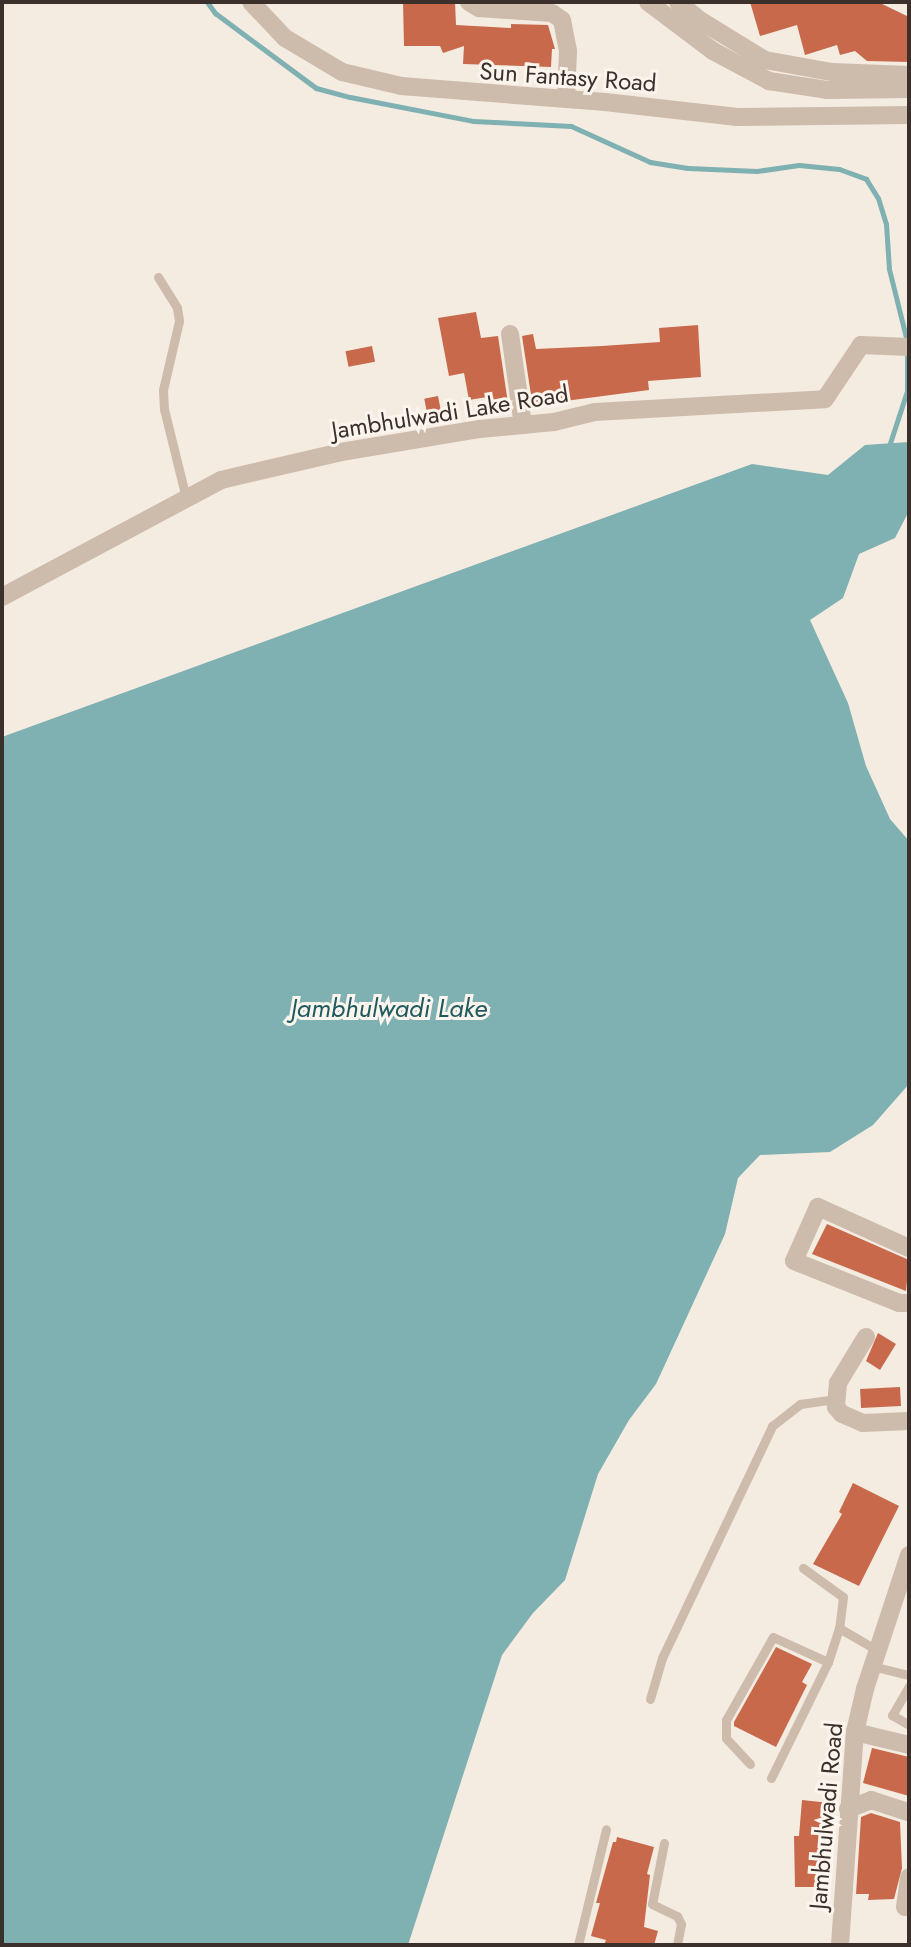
<!DOCTYPE html>
<html>
<head>
<meta charset="utf-8">
<style>
	body { margin:0 }
	#map { position:relative; width:911px; height:1947px; overflow:hidden; background:#f4ebe1; font-family:Jost,sans-serif }
	div>[style] { position:absolute }
	[style*='--x'] { left:calc(var(--x)*1px); top:calc(var(--y)*1px); width:calc(var(--w)*1px); rotate:calc(var(--a)*1deg) }
	.water>* { inset:0; background:#7fb0b2 }
	.stream>* { height:5px; margin:-2.5px; padding:0 2.5px; transform-origin:2.5px; border-radius:2.5px; background:#7fb0b2 }
	.building>* { inset:0; background:#c8694b; transform-origin:0 0 }
	.lane>* { height:9px; margin:-4.5px; padding:0 4.5px; transform-origin:4.5px; border-radius:4.5px; background:#cdbbac }
	.street>* { height:18px; margin:-9px; padding:0 9px; transform-origin:9px; border-radius:9px; background:#cdbbac }
	span { translate:-50% -50%; white-space:nowrap; text-align:center; line-height:1.15; -webkit-text-stroke:6px #fbf5ee; paint-order:stroke }
	.street-label { font-size:24px; color:#3b302b }
	.water-label { font-size:26px; color:#1f5a5e; font-style:italic }
	.frame { position:absolute; inset:0; border:4px solid #3b302b; pointer-events:none }
</style>
</head>
<body>
<div id="map">
	<div class="water">
		<i style="clip-path:polygon(909px 442px,909px 511px,895px 538px,859px 554px,843px 598px,810px 620px,848px 703px,866px 766px,890px 819px,909px 841px,909px 1084px,873px 1125px,830px 1152px,760px 1155px,738px 1178px,725px 1234px,656px 1384px,629px 1420px,598px 1474px,565px 1580px,533px 1613px,502px 1655px,408px 1945px,2px 1945px,2px 737px,752px 464px,828px 475px,865px 445px)"></i>
	</div>
	<div class="stream">
		<i style="--x:207;--y:2;--w:14;--a:54"></i>
		<i style="--x:215;--y:13;--w:126;--a:36.6"></i>
		<i style="--x:316;--y:88;--w:35;--a:15"></i>
		<i style="--x:350;--y:97;--w:125;--a:11"></i>
		<i style="--x:473;--y:121;--w:98;--a:2.9"></i>
		<i style="--x:571;--y:126;--w:87;--a:24.5"></i>
		<i style="--x:650;--y:162;--w:38;--a:9"></i>
		<i style="--x:688;--y:168;--w:69;--a:2.5"></i>
		<i style="--x:757;--y:171;--w:42;--a:-8.1"></i>
		<i style="--x:799;--y:165;--w:40;--a:5.7"></i>
		<i style="--x:839;--y:169;--w:29;--a:20"></i>
		<i style="--x:866;--y:179;--w:22;--a:58"></i>
		<i style="--x:878;--y:198;--w:27;--a:73"></i>
		<i style="--x:886;--y:224;--w:45;--a:86.2"></i>
		<i style="--x:889;--y:269;--w:74;--a:76"></i>
		<i style="--x:890;--y:443;--w:55;--a:-71.9"></i>
		<i style="--x:907;--y:391;--w:40;--a:-90"></i>
	</div>
	<div class="building">
		<i style="clip-path:polygon(403px 2px,455px 2px,456px 25px,511px 28px,511px 24px,548px 25px,555px 49px,552px 49px,551px 67px,463px 64px,464px 46px,443px 53px,440px 46px,404px 46px)"></i>
		<i style="clip-path:polygon(750px 2px,878px 2px,909px 17px,909px 62px,867px 61px,855px 51px,840px 55px,837px 45px,805px 55px,797px 25px,760px 36px)"></i>
		<i style="clip-path:polygon(476px 312px,481px 338px,498px 336px,509px 410px,495px 412px,493px 396px,469px 400px,464px 373px,449px 376px,438px 318px)"></i>
		<i style="clip-path:polygon(698px 325px,701px 377px,648px 381px,649px 390px,542px 404px,533px 408px,522px 336px,533px 334px,536px 349px,602px 346px,660px 342px,659px 328px)"></i>
		<i style="left:372px;top:346px;width:16px;height:27px;rotate:79deg"></i>
		<i style="left:438px;top:396px;width:15px;height:14px;rotate:79deg"></i>
		<i style="clip-path:polygon(827px 1224px,909px 1260px,906px 1291px,812px 1254px)"></i>
		<i style="clip-path:polygon(878px 1333px,896px 1344px,880px 1370px,866px 1361px)"></i>
		<i style="left:900px;top:1387px;width:19px;height:40px;rotate:87deg"></i>
		<i style="clip-path:polygon(853px 1483px,899px 1506px,859px 1586px,813px 1564px,842px 1514px,839px 1512px)"></i>
		<i style="clip-path:polygon(776px 1647px,812px 1664px,802px 1682px,807px 1685px,776px 1747px,734px 1726px,734px 1722px)"></i>
		<i style="clip-path:polygon(872px 1748px,909px 1757px,909px 1796px,863px 1783px)"></i>
		<i style="clip-path:polygon(802px 1800px,830px 1803px,827px 1831px,821px 1830px,821px 1887px,795px 1887px,794px 1836px,799px 1836px)"></i>
		<i style="clip-path:polygon(871px 1813px,900px 1822px,902px 1868px,894px 1899px,868px 1900px,869px 1894px,856px 1894px,861px 1817px)"></i>
		<i style="clip-path:polygon(617px 1837px,654px 1847px,647px 1874px,650px 1875px,644px 1927px,658px 1931px,654px 1945px,604px 1945px,606px 1940px,591px 1936px,600px 1903px,596px 1903px,613px 1842px,616px 1842px)"></i>
	</div>
	<div class="lane">
		<i style="--x:158;--y:277;--w:36;--a:58"></i>
		<i style="--x:177;--y:308;--w:13;--a:81"></i>
		<i style="--x:179;--y:321;--w:71;--a:103.1"></i>
		<i style="--x:163;--y:390;--w:19;--a:87"></i>
		<i style="--x:164;--y:409;--w:92;--a:76.1"></i>
		<i style="--x:803;--y:1568;--w:49;--a:35.9"></i>
		<i style="--x:843;--y:1597;--w:31;--a:97"></i>
		<i style="--x:872;--y:1666;--w:38;--a:14"></i>
		<i style="--x:909;--y:1686;--w:34;--a:120"></i>
		<i style="--x:892;--y:1715;--w:20;--a:30"></i>
		<i style="--x:650;--y:1699;--w:43;--a:-73.7"></i>
		<i style="--x:662;--y:1658;--w:257;--a:-64.6"></i>
		<i style="--x:772;--y:1426;--w:36;--a:-38"></i>
		<i style="--x:800;--y:1404;--w:35;--a:-8"></i>
		<i style="--x:750;--y:1764;--w:35;--a:-133"></i>
		<i style="--x:726;--y:1738;--w:18;--a:-90"></i>
		<i style="--x:726;--y:1720;--w:95;--a:-60.5"></i>
		<i style="--x:773;--y:1637;--w:60;--a:24.4"></i>
		<i style="--x:828;--y:1662;--w:36;--a:-72"></i>
		<i style="--x:839;--y:1628;--w:44;--a:30.1"></i>
		<i style="--x:771;--y:1778;--w:129;--a:-63.8"></i>
		<i style="--x:664;--y:1843;--w:62;--a:101.1"></i>
		<i style="--x:652;--y:1904;--w:28;--a:26"></i>
		<i style="--x:677;--y:1916;--w:9;--a:63"></i>
		<i style="--x:681;--y:1924;--w:21;--a:101"></i>
		<i style="--x:578;--y:1945;--w:119;--a:-76.4"></i>
	</div>
	<div class="street">
		<i style="--x:251;--y:2;--w:50;--a:46.6"></i>
		<i style="--x:285;--y:38;--w:66;--a:30.8"></i>
		<i style="--x:342;--y:72;--w:61;--a:13.3"></i>
		<i style="--x:401;--y:86;--w:205;--a:4.5"></i>
		<i style="--x:605;--y:102;--w:133;--a:6.5"></i>
		<i style="--x:737;--y:117;--w:172;--a:-0.7"></i>
		<i style="--x:469;--y:2;--w:12;--a:31"></i>
		<i style="--x:479;--y:8;--w:73;--a:3.9"></i>
		<i style="--x:552;--y:13;--w:12;--a:35"></i>
		<i style="--x:562;--y:20;--w:32;--a:79"></i>
		<i style="--x:568;--y:51;--w:48;--a:92.4"></i>
		<i style="--x:648;--y:2;--w:81;--a:37"></i>
		<i style="--x:713;--y:51;--w:64;--a:28.2"></i>
		<i style="--x:769;--y:81;--w:60;--a:8.7"></i>
		<i style="--x:828;--y:90;--w:81;--a:-0.7"></i>
		<i style="--x:678;--y:2;--w:26;--a:40"></i>
		<i style="--x:698;--y:19;--w:79;--a:31.5"></i>
		<i style="--x:765;--y:60;--w:68;--a:10.2"></i>
		<i style="--x:832;--y:72;--w:77;--a:2.2"></i>
		<i style="--x:510;--y:334;--w:92;--a:81.9"></i>
		<i style="--x:2;--y:597;--w:248;--a:-28.1"></i>
		<i style="--x:221;--y:480;--w:123;--a:-13.1"></i>
		<i style="--x:341;--y:452;--w:141;--a:-9.4"></i>
		<i style="--x:480;--y:429;--w:74;--a:-5.4"></i>
		<i style="--x:554;--y:422;--w:42;--a:-13.7"></i>
		<i style="--x:595;--y:412;--w:230;--a:-3.2"></i>
		<i style="--x:825;--y:399;--w:65;--a:-56.3"></i>
		<i style="--x:861;--y:345;--w:48;--a:2.4"></i>
		<i style="--x:909;--y:1248;--w:100;--a:-155.7"></i>
		<i style="--x:818;--y:1207;--w:59;--a:114"></i>
		<i style="--x:794;--y:1261;--w:113;--a:21.8"></i>
		<i style="--x:899;--y:1303;--w:10;--a:0"></i>
		<i style="--x:866;--y:1337;--w:54;--a:121.3"></i>
		<i style="--x:838;--y:1383;--w:24;--a:95"></i>
		<i style="--x:836;--y:1407;--w:9;--a:49"></i>
		<i style="--x:842;--y:1414;--w:23;--a:23"></i>
		<i style="--x:863;--y:1423;--w:46;--a:-2.5"></i>
		<i style="--x:855;--y:1732;--w:56;--a:13.5"></i>
		<i style="--x:848;--y:1809;--w:25;--a:-21"></i>
		<i style="--x:871;--y:1800;--w:40;--a:18"></i>
		<i style="--x:905;--y:1907;--w:30;--a:-82"></i>
		<i style="--x:840;--y:1945;--w:214;--a:-86"></i>
		<i style="--x:855;--y:1732;--w:44;--a:-76.9"></i>
		<i style="--x:865;--y:1689;--w:141;--a:-71.8"></i>
	</div>
	<div class="street-label">
		<span style="left:568px;top:77px;rotate:4deg">Sun Fantasy Road</span>
		<span style="left:450px;top:412px;rotate:-9deg">Jambhulwadi Lake Road</span>
		<span style="left:826px;top:1816px;rotate:-85deg">Jambhulwadi Road</span>
	</div>
	<div class="water-label">
		<span style="left:389px;top:1009px">Jambhulwadi Lake</span>
	</div>
	<div class="frame"></div>
</div>
</body>
</html>
